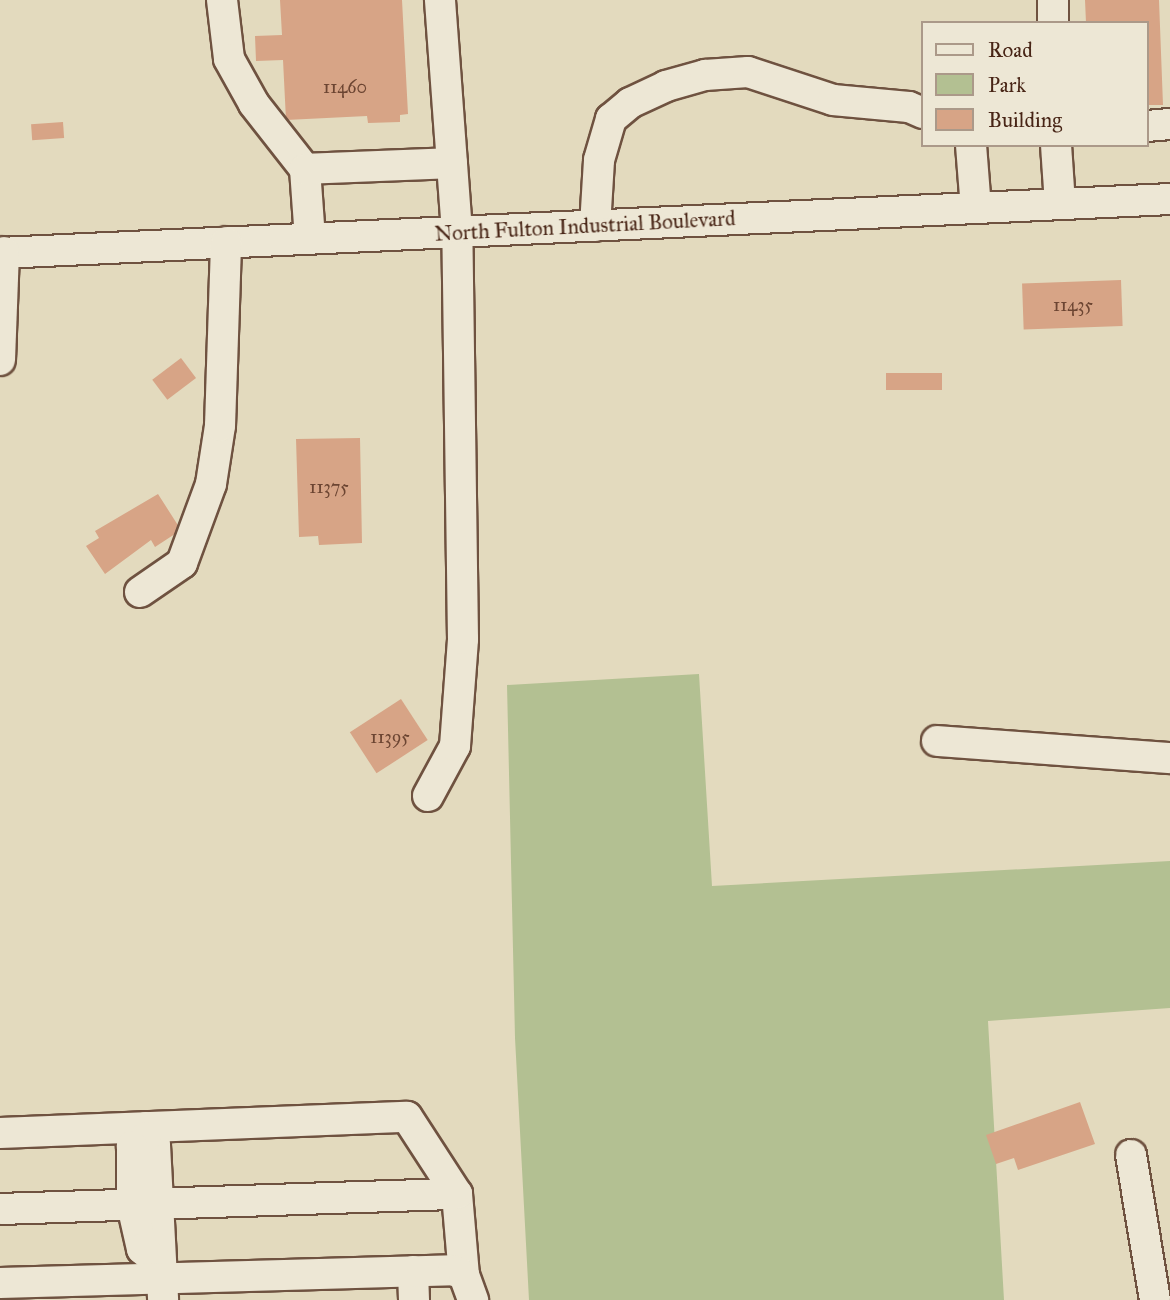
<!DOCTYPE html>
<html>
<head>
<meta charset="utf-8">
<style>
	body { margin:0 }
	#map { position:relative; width:1170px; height:1300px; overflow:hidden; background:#e3dabe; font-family:"IM FELL Great Primer",serif }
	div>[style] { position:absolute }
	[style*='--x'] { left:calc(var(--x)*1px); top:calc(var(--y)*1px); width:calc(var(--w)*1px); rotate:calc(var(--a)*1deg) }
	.green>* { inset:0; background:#b3c092 }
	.building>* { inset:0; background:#d7a486; transform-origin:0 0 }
	.roads { filter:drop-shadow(2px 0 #6f5240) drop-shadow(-2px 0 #6f5240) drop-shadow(0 2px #6f5240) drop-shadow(0 -2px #6f5240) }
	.minor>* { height:30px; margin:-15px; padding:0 15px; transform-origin:15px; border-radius:15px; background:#ede7d5 }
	span { translate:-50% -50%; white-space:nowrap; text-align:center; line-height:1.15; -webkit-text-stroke:5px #ede7d5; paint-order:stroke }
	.number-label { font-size:18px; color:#6c4532 }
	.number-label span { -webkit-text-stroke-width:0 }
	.street-label { font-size:21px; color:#482516 }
	.legend { position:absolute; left:921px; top:21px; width:228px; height:126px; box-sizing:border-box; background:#ede7d5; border:2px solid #ab9989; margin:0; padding:9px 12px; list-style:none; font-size:21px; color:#482516 }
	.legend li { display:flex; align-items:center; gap:14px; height:35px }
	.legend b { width:35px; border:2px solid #ab9989 }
</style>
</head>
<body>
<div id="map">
	<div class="green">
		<i style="clip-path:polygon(699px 674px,712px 886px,1170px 861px,1170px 1008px,988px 1021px,1004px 1300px,529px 1300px,515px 1038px,507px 685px)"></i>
	</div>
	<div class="building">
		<i style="clip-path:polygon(280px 0,402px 0,408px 114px,400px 115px,400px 122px,368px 123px,367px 116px,286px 120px,283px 60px,256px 61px,255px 36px,282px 35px)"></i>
		<i style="clip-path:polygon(1085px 0,1159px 0,1163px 105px,1147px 105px,1147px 23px,1086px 23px)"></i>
		<i style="left:63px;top:122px;width:16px;height:32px;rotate:86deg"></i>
		<i style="left:1121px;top:280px;width:46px;height:99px;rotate:88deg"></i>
		<i style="left:181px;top:358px;width:25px;height:36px;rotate:53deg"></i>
		<i style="left:942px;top:373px;width:17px;height:56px;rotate:90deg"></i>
		<i style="clip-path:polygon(360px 438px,362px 543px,319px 545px,318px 536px,299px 537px,296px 439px)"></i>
		<i style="clip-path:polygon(158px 494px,181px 530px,155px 547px,151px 540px,105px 574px,86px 546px,99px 538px,95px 531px)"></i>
		<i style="left:401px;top:699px;width:49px;height:61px;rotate:57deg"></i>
		<i style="clip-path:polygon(1080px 1102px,1095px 1144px,1018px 1170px,1014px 1158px,996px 1164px,986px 1135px)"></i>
	</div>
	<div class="roads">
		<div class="minor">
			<i style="--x:222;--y:0;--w:59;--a:83.2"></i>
			<i style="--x:229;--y:59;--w:51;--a:60.9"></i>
			<i style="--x:254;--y:104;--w:83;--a:51.9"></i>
			<i style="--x:305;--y:169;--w:70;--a:85.9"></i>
			<i style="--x:1053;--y:0;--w:23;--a:90"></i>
			<i style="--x:1147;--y:126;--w:23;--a:-5"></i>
			<i style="--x:971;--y:145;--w:63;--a:85.5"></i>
			<i style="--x:1056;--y:145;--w:59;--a:86.1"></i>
			<i style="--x:305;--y:169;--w:147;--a:-2.3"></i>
			<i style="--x:595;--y:226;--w:66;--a:-86.5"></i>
			<i style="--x:599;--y:160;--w:43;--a:-73.7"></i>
			<i style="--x:611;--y:119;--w:25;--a:-40"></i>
			<i style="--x:630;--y:103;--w:40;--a:-25"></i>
			<i style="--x:666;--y:86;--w:41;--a:-15.8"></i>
			<i style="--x:705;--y:75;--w:43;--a:-4"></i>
			<i style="--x:748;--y:72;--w:89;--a:18.2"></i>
			<i style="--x:833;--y:100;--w:76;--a:5.3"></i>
			<i style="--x:909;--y:107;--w:15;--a:23"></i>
			<i style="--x:0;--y:253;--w:1171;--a:-2.64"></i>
			<i style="--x:0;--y:360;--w:108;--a:-87.9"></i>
			<i style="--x:140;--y:592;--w:51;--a:-34.6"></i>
			<i style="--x:182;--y:563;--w:84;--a:-69.8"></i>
			<i style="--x:211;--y:484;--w:59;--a:-81.2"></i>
			<i style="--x:220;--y:426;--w:184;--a:-88.1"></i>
			<i style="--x:937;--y:741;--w:234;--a:4.2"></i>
			<i style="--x:428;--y:796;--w:57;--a:-61.6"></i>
			<i style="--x:455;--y:746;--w:107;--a:-85.7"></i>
			<i style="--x:463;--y:639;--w:407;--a:-90.8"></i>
			<i style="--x:457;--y:232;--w:233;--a:-94.2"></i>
			<i style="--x:146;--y:1127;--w:10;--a:90"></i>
			<i style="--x:146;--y:1137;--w:12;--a:42"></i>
			<i style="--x:155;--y:1145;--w:155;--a:87"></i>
			<i style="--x:0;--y:1133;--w:407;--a:-2.3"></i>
			<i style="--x:407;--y:1117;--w:92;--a:57"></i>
			<i style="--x:457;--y:1194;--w:81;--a:85.1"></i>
			<i style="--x:146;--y:1137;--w:17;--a:147"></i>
			<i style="--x:132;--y:1146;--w:59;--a:90"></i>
			<i style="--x:132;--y:1205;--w:45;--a:77.2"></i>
			<i style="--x:142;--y:1249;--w:22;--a:39"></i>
			<i style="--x:1131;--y:1155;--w:147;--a:80.6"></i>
			<i style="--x:0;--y:1209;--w:457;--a:-1.9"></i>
			<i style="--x:413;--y:1271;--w:29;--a:88"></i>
			<i style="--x:0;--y:1283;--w:453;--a:-1.6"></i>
			<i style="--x:453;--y:1270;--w:12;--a:24"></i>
			<i style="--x:464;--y:1275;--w:27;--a:70"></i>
		</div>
	</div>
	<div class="number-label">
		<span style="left:345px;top:87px">11460</span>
		<span style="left:1073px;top:305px">11435</span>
		<span style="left:329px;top:487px">11375</span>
		<span style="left:390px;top:737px">11395</span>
	</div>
	<div class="street-label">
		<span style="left:585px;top:226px;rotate:-3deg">North Fulton Industrial Boulevard</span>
	</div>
	<ul class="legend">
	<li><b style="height:9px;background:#ede7d5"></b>Road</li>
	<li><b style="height:19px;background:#b3c092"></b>Park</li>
	<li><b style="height:19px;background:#d7a486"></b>Building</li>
	</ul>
</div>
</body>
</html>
